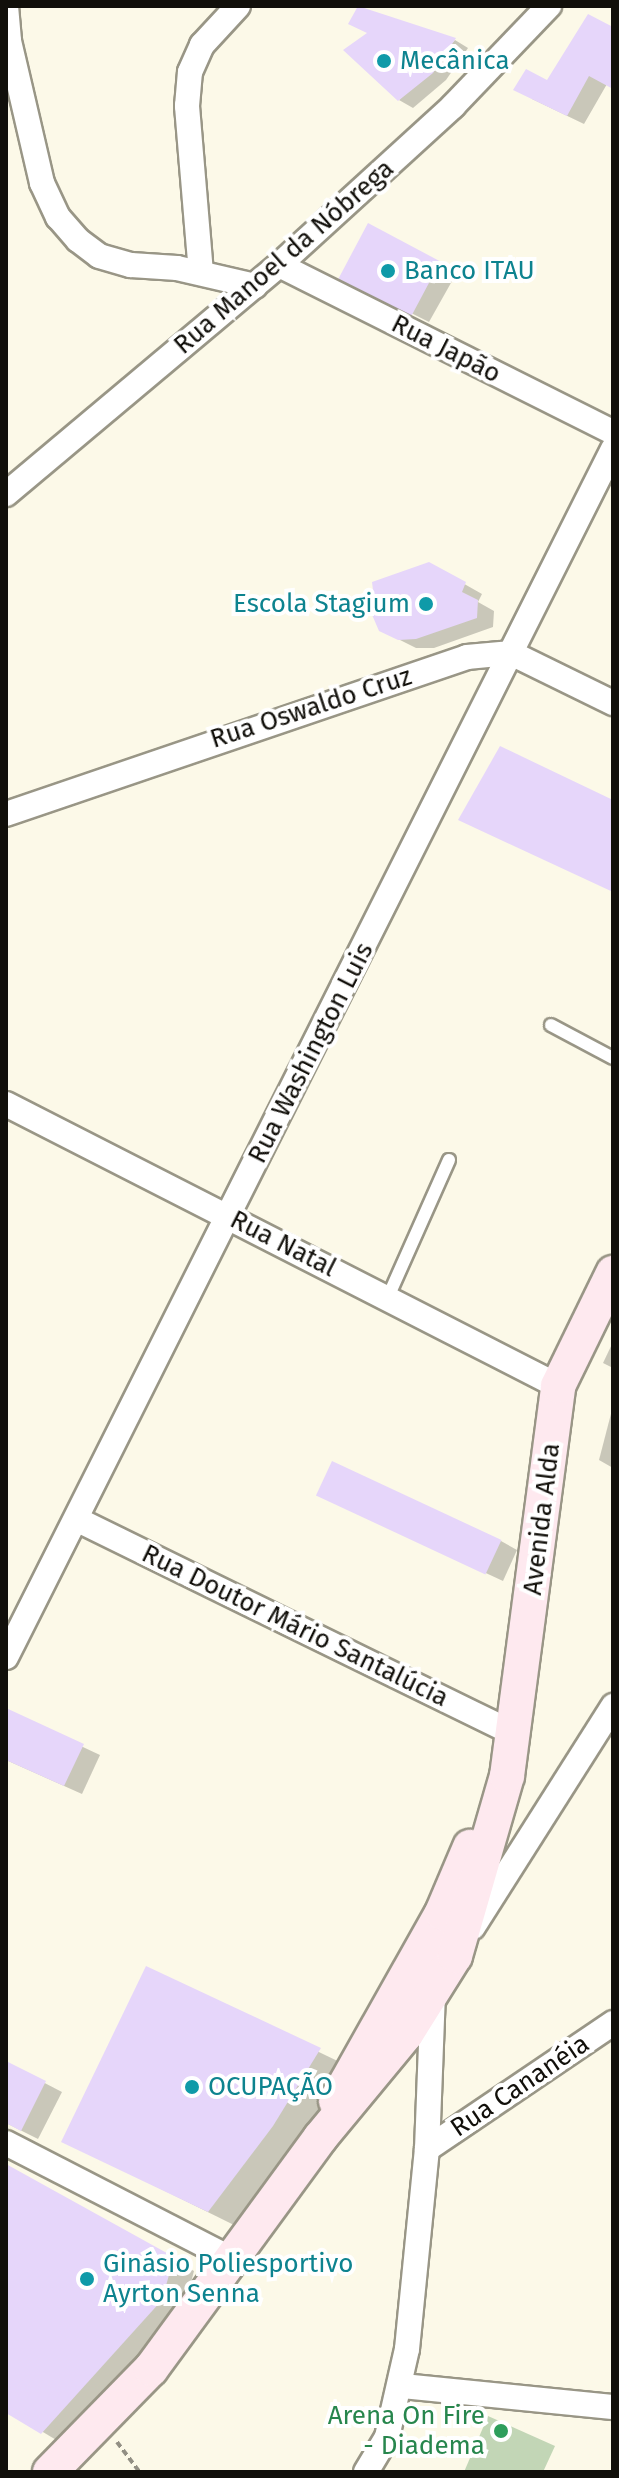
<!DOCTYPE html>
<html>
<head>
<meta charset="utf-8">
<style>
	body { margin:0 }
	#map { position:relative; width:619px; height:2478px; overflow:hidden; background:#fcf9e8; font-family:"Fira Sans",sans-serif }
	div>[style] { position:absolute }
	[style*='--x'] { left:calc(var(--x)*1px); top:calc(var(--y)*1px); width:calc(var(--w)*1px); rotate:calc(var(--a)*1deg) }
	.green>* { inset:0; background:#c2d6b6 }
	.shadow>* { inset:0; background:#0003 }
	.building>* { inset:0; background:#e6d6fa; transform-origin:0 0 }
	.path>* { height:4px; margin-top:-2px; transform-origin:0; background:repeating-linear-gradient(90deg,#928f84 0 6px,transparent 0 10px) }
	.roads { filter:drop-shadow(2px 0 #999686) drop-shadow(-2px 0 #999686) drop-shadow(0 2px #999686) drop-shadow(0 -2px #999686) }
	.lane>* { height:12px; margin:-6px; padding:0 6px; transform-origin:6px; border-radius:6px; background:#fff }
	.street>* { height:24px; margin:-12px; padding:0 12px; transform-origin:12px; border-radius:12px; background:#fff }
	.secondary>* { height:34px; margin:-17px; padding:0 17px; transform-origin:17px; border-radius:17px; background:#fee9ef }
	.dots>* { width:22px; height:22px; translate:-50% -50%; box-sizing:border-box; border:4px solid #fff; border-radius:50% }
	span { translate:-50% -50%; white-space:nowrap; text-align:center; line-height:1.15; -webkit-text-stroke:8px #fff; paint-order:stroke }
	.culture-label { font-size:26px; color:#0d838f }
	.left { translate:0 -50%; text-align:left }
	.right { translate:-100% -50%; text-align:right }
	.street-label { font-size:26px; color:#110f0a }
	.leisure-label { font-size:26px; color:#27864d }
	.frame { position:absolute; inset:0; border:8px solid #110f0a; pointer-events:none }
</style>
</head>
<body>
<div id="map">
	<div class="green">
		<i style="clip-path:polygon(488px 2416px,555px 2446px,543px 2472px,464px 2472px)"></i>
	</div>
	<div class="shadow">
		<i style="clip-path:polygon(613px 30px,613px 87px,607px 84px,584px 124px,532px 99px)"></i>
		<i style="clip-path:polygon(455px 40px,468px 48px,446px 80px,413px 108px,399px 100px)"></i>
		<i style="clip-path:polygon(368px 226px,456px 274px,429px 322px,357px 286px)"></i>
		<i style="clip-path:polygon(429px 564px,482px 594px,478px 602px,494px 611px,493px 627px,434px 648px,416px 648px,398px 639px)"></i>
		<i style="clip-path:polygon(613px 1342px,613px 1368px,603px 1363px)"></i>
		<i style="clip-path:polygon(613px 1406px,613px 1468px,599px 1460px)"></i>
		<i style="clip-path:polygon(335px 1503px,501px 1541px,517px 1550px,503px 1581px)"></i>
		<i style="clip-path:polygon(6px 1711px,100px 1755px,82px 1794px,6px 1760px)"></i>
		<i style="clip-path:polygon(146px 1969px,348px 2066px,301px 2142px,236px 2226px,64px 2141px)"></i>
		<i style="clip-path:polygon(6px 2063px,62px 2092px,38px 2139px,6px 2123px)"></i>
		<i style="clip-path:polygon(6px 2166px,194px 2271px,183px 2312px,63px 2444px,6px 2410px)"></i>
	</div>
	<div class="building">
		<i style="clip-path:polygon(358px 6px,456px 38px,433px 73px,398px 101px,343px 50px,367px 33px,348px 24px)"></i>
		<i style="clip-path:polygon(588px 14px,613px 27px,613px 89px,589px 76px,567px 116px,513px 90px,526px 69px,547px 80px)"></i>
		<i style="left:368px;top:223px;width:82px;height:63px;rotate:28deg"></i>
		<i style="clip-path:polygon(429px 562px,466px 582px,462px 592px,478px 600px,477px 618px,416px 639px,398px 640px,379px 631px,370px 610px,375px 607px,372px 582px)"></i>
		<i style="clip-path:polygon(500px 746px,613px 800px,613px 892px,458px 820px)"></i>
		<i style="left:332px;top:1461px;width:187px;height:38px;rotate:25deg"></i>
		<i style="clip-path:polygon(6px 1708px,84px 1744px,64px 1786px,6px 1760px)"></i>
		<i style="clip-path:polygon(146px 1966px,321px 2048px,273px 2126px,208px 2212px,61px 2142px)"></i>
		<i style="clip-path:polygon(6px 2061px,46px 2081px,21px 2131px,6px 2123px)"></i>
		<i style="clip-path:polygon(6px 2164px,174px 2257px,162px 2300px,41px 2434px,6px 2413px)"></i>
	</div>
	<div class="path">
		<i style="--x:117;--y:2442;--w:38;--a:53"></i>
	</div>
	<div class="roads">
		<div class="lane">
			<i style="--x:551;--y:1025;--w:70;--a:28"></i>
			<i style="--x:388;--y:1297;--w:150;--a:-66"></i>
		</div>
		<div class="street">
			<i style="--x:6;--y:6;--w:35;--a:85"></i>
			<i style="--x:9;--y:41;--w:146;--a:76.9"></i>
			<i style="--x:42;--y:183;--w:38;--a:65"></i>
			<i style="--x:58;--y:217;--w:30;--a:49"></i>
			<i style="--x:78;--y:240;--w:26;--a:37"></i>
			<i style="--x:99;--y:256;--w:33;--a:16"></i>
			<i style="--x:131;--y:265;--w:46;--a:3.7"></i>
			<i style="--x:177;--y:268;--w:80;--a:13"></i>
			<i style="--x:279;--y:265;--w:373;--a:26.6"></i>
			<i style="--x:201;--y:273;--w:168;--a:-94.8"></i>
			<i style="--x:187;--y:106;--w:34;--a:-85"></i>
			<i style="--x:190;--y:72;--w:30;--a:-66"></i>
			<i style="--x:202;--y:45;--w:53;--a:-47.3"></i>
			<i style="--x:6;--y:494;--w:356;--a:-40"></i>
			<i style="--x:279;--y:265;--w:236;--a:-42.4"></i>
			<i style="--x:453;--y:106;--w:139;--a:-46.2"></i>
			<i style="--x:6;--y:814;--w:487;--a:-18.8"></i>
			<i style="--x:467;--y:657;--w:44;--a:-5.2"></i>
			<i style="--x:511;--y:653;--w:114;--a:26.1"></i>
			<i style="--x:6;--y:1104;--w:620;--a:27.06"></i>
			<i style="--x:76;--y:1519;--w:488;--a:26.1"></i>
			<i style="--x:6;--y:1657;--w:1352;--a:-63.32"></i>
			<i style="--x:473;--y:1927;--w:262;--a:-57.6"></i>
			<i style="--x:6;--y:2143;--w:254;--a:27.2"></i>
			<i style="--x:427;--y:2149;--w:225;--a:-34.1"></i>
			<i style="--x:402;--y:2386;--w:212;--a:5.7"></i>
			<i style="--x:366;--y:2472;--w:41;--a:-59"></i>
			<i style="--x:387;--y:2437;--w:90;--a:-77.2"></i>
			<i style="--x:407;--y:2349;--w:201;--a:-84.3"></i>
			<i style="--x:427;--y:2149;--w:154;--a:-87.8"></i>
		</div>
		<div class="secondary">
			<i style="--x:336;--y:2101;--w:216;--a:-60.6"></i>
			<i style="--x:442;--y:1913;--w:72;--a:-67"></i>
			<i style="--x:50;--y:2472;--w:144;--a:-45.6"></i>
			<i style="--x:151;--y:2369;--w:286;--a:-53.8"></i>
			<i style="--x:320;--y:2138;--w:135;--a:-50.4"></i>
			<i style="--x:406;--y:2034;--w:92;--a:-57.9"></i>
			<i style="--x:455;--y:1956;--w:187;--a:-73.9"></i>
			<i style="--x:507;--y:1776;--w:393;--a:-82.5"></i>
			<i style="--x:558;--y:1386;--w:126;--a:-64"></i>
		</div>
	</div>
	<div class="dots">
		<i style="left:384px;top:61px;background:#0f9aa8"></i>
		<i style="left:388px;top:271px;background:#0f9aa8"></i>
		<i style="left:426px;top:604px;background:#0f9aa8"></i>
		<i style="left:192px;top:2087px;background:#0f9aa8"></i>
		<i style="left:87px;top:2279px;background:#0f9aa8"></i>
		<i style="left:501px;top:2431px;background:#2e9e5b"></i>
	</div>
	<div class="culture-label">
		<span class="left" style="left:400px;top:61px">Mecânica</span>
		<span class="left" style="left:404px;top:271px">Banco ITAU</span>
		<span class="right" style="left:410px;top:604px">Escola Stagium</span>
		<span class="left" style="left:208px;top:2087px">OCUPAÇÃO</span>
		<span class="left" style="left:103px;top:2279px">Ginásio Poliesportivo<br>Ayrton Senna</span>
	</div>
	<div class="street-label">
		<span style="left:284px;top:257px;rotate:-41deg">Rua Manoel da Nóbrega</span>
		<span style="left:446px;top:349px;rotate:27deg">Rua Japão</span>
		<span style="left:311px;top:708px;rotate:-18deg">Rua Oswaldo Cruz</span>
		<span style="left:311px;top:1053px;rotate:-63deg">Rua Washington Luis</span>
		<span style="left:283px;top:1244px;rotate:27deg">Rua Natal</span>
		<span style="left:542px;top:1519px;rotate:-83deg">Avenida Alda</span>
		<span style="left:295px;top:1626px;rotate:26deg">Rua Doutor Mário Santalúcia</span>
		<span style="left:520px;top:2086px;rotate:-34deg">Rua Cananéia</span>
	</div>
	<div class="leisure-label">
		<span class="right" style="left:485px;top:2431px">Arena On Fire<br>- Diadema</span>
	</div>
	<div class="frame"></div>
</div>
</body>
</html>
